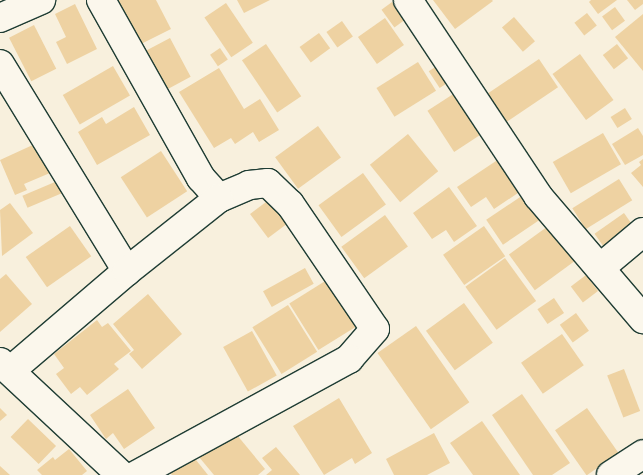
<!DOCTYPE html>
<html>
<head>
<meta charset="utf-8">
<style>
	body { margin:0 }
	#map { position:relative; width:643px; height:475px; overflow:hidden; background:#f8f0dd; font-family:Caveat,sans-serif }
	div>[style] { position:absolute }
	[style*='--x'] { left:calc(var(--x)*1px); top:calc(var(--y)*1px); width:calc(var(--w)*1px); rotate:calc(var(--a)*1deg) }
	.building>* { inset:0; background:#eed2a2; transform-origin:0 0 }
	.roads { filter:drop-shadow(1px 0 #1f3d34) drop-shadow(-1px 0 #1f3d34) drop-shadow(0 1px #1f3d34) drop-shadow(0 -1px #1f3d34) }
	.street>* { height:28px; margin:-14px; padding:0 14px; transform-origin:14px; border-radius:14px; background:#fbf7ec }
	span { translate:-50% -50%; white-space:nowrap; text-align:center; line-height:1.15; -webkit-text-stroke:4px #fbf7ec; paint-order:stroke }
</style>
</head>
<body>
<div id="map">
	<div class="building">
		<i style="clip-path:polygon(120px 0,156px 0,171px 29px,139px 45px,117px 1px)"></i>
		<i style="clip-path:polygon(237px 0,270px 0,244px 13px)"></i>
		<i style="clip-path:polygon(433px 0,492px 0,493px 1px,455px 29px)"></i>
		<i style="clip-path:polygon(591px 0,617px 0,598px 14px,589px 2px)"></i>
		<i style="clip-path:polygon(627px 0,643px 0,643px 4px,635px 10px)"></i>
		<i style="left:392px;top:2px;width:22px;height:13px;rotate:54deg"></i>
		<i style="left:226px;top:3px;width:48px;height:26px;rotate:56deg"></i>
		<i style="clip-path:polygon(75px 4px,97px 49px,67px 64px,56px 42px,66px 37px,55px 14px)"></i>
		<i style="left:615px;top:7px;width:17px;height:16px;rotate:54deg"></i>
		<i style="left:587px;top:13px;width:16px;height:16px;rotate:52deg"></i>
		<i style="clip-path:polygon(643px 14px,643px 71px,615px 37px)"></i>
		<i style="left:514px;top:17px;width:32px;height:16px;rotate:49deg"></i>
		<i style="left:385px;top:18px;width:33px;height:33px;rotate:55deg"></i>
		<i style="left:342px;top:21px;width:19px;height:19px;rotate:55deg"></i>
		<i style="left:34px;top:25px;width:49px;height:28px;rotate:63deg"></i>
		<i style="left:319px;top:33px;width:19px;height:24px;rotate:54deg"></i>
		<i style="left:170px;top:38px;width:44px;height:30px;rotate:62deg"></i>
		<i style="left:266px;top:44px;width:63px;height:29px;rotate:56deg"></i>
		<i style="left:617px;top:44px;width:18px;height:18px;rotate:52deg"></i>
		<i style="left:220px;top:48px;width:14px;height:12px;rotate:56deg"></i>
		<i style="left:580px;top:54px;width:57px;height:34px;rotate:54deg"></i>
		<i style="left:539px;top:59px;width:34px;height:65px;rotate:56deg"></i>
		<i style="left:418px;top:62px;width:34px;height:49px;rotate:58deg"></i>
		<i style="left:443px;top:62px;width:20px;height:17px;rotate:57deg"></i>
		<i style="left:113px;top:66px;width:34px;height:58px;rotate:60deg"></i>
		<i style="clip-path:polygon(219px 68px,244px 109px,260px 99px,279px 130px,259px 142px,253px 132px,235px 144px,231px 138px,214px 148px,179px 92px)"></i>
		<i style="left:461px;top:89px;width:49px;height:40px;rotate:57deg"></i>
		<i style="clip-path:polygon(134px 107px,150px 135px,97px 165px,78px 132px,102px 117px,106px 124px)"></i>
		<i style="left:625px;top:108px;width:13px;height:17px;rotate:58deg"></i>
		<i style="left:318px;top:126px;width:39px;height:53px;rotate:54deg"></i>
		<i style="clip-path:polygon(638px 128px,643px 136px,643px 155px,625px 165px,612px 144px)"></i>
		<i style="left:603px;top:133px;width:36px;height:58px;rotate:60deg"></i>
		<i style="left:408px;top:134px;width:48px;height:49px;rotate:51deg"></i>
		<i style="clip-path:polygon(37px 143px,50px 173px,24px 184px,27px 190px,15px 195px,0 160px)"></i>
		<i style="left:161px;top:151px;width:48px;height:48px;rotate:57deg"></i>
		<i style="clip-path:polygon(499px 159px,521px 191px,494px 209px,486px 197px,471px 207px,457px 187px)"></i>
		<i style="clip-path:polygon(643px 159px,643px 187px,631px 173px,641px 165px,639px 162px)"></i>
		<i style="left:363px;top:173px;width:39px;height:55px;rotate:54deg"></i>
		<i style="left:62px;top:179px;width:13px;height:43px;rotate:67deg"></i>
		<i style="left:619px;top:179px;width:25px;height:55px;rotate:58deg"></i>
		<i style="clip-path:polygon(449px 187px,477px 226px,454px 242px,446px 230px,432px 239px,413px 213px)"></i>
		<i style="left:526px;top:193px;width:30px;height:48px;rotate:56deg"></i>
		<i style="left:270px;top:199px;width:30px;height:25px;rotate:53deg"></i>
		<i style="clip-path:polygon(10px 203px,33px 233px,2px 256px,0 210px)"></i>
		<i style="left:624px;top:213px;width:16px;height:36px;rotate:55deg"></i>
		<i style="left:385px;top:215px;width:39px;height:54px;rotate:54deg"></i>
		<i style="left:551px;top:224px;width:44px;height:52px;rotate:54deg"></i>
		<i style="left:70px;top:226px;width:37px;height:54px;rotate:55deg"></i>
		<i style="left:484px;top:226px;width:37px;height:50px;rotate:55deg"></i>
		<i style="left:505px;top:258px;width:53px;height:49px;rotate:54deg"></i>
		<i style="left:305px;top:268px;width:18px;height:48px;rotate:61deg"></i>
		<i style="clip-path:polygon(6px 274px,32px 304px,0 332px,0 279px)"></i>
		<i style="left:586px;top:275px;width:20px;height:19px;rotate:53deg"></i>
		<i style="left:330px;top:278px;width:55px;height:48px;rotate:58deg"></i>
		<i style="clip-path:polygon(148px 294px,182px 334px,142px 369px,129px 354px,134px 350px,113px 324px)"></i>
		<i style="left:554px;top:298px;width:18px;height:20px;rotate:56deg"></i>
		<i style="left:464px;top:303px;width:49px;height:47px;rotate:54deg"></i>
		<i style="left:288px;top:305px;width:55px;height:42px;rotate:58deg"></i>
		<i style="left:576px;top:313px;width:22px;height:20px;rotate:54deg"></i>
		<i style="clip-path:polygon(97px 320px,102px 327px,108px 323px,131px 351px,114px 364px,119px 369px,87px 395px,80px 387px,71px 394px,56px 374px,64px 368px,54px 354px)"></i>
		<i style="left:416px;top:326px;width:93px;height:47px;rotate:55deg"></i>
		<i style="left:252px;top:331px;width:51px;height:33px;rotate:61deg"></i>
		<i style="left:562px;top:334px;width:38px;height:50px;rotate:55deg"></i>
		<i style="left:624px;top:369px;width:45px;height:18px;rotate:69deg"></i>
		<i style="clip-path:polygon(128px 389px,155px 428px,124px 449px,113px 433px,106px 439px,90px 415px)"></i>
		<i style="clip-path:polygon(522px 394px,570px 463px,552px 475px,533px 475px,492px 415px)"></i>
		<i style="clip-path:polygon(339px 398px,372px 453px,355px 464px,352px 458px,324px 475px,293px 426px)"></i>
		<i style="clip-path:polygon(0 408px,7px 415px,0 421px)"></i>
		<i style="left:587px;top:408px;width:55px;height:39px;rotate:55deg"></i>
		<i style="left:28px;top:419px;width:39px;height:25px;rotate:44deg"></i>
		<i style="clip-path:polygon(482px 421px,520px 475px,473px 475px,450px 443px)"></i>
		<i style="clip-path:polygon(232px 429px,265px 469px,258px 475px,214px 475px,199px 457px)"></i>
		<i style="clip-path:polygon(434px 433px,450px 463px,427px 475px,394px 475px,386px 459px)"></i>
		<i style="clip-path:polygon(276px 447px,300px 475px,266px 475px,272px 470px,262px 458px)"></i>
		<i style="clip-path:polygon(69px 449px,87px 471px,82px 475px,42px 475px,37px 470px,53px 457px,55px 460px)"></i>
		<i style="clip-path:polygon(192px 455px,208px 475px,172px 475px,170px 473px)"></i>
		<i style="clip-path:polygon(0 466px,10px 475px,0 475px)"></i>
	</div>
	<div class="roads">
		<div class="street">
			<i style="--x:101;--y:0;--w:204;--a:60.7"></i>
			<i style="--x:201;--y:178;--w:27;--a:48"></i>
			<i style="--x:219;--y:198;--w:33;--a:-23"></i>
			<i style="--x:249;--y:185;--w:19;--a:-6"></i>
			<i style="--x:268;--y:183;--w:30;--a:44"></i>
			<i style="--x:290;--y:204;--w:151;--a:55.8"></i>
			<i style="--x:375;--y:329;--w:40;--a:131"></i>
			<i style="--x:349;--y:359;--w:243;--a:151.4"></i>
			<i style="--x:408;--y:0;--w:235;--a:56.4"></i>
			<i style="--x:538;--y:196;--w:162;--a:49.5"></i>
			<i style="--x:0;--y:18;--w:45;--a:-23.7"></i>
			<i style="--x:0;--y:64;--w:243;--a:58.5"></i>
			<i style="--x:127;--y:271;--w:153;--a:139.5"></i>
			<i style="--x:600;--y:268;--w:56;--a:-39.9"></i>
			<i style="--x:127;--y:271;--w:117;--a:-38.4"></i>
			<i style="--x:0;--y:362;--w:166;--a:43"></i>
			<i style="--x:611;--y:475;--w:38;--a:-33"></i>
		</div>
	</div>
</div>
</body>
</html>
